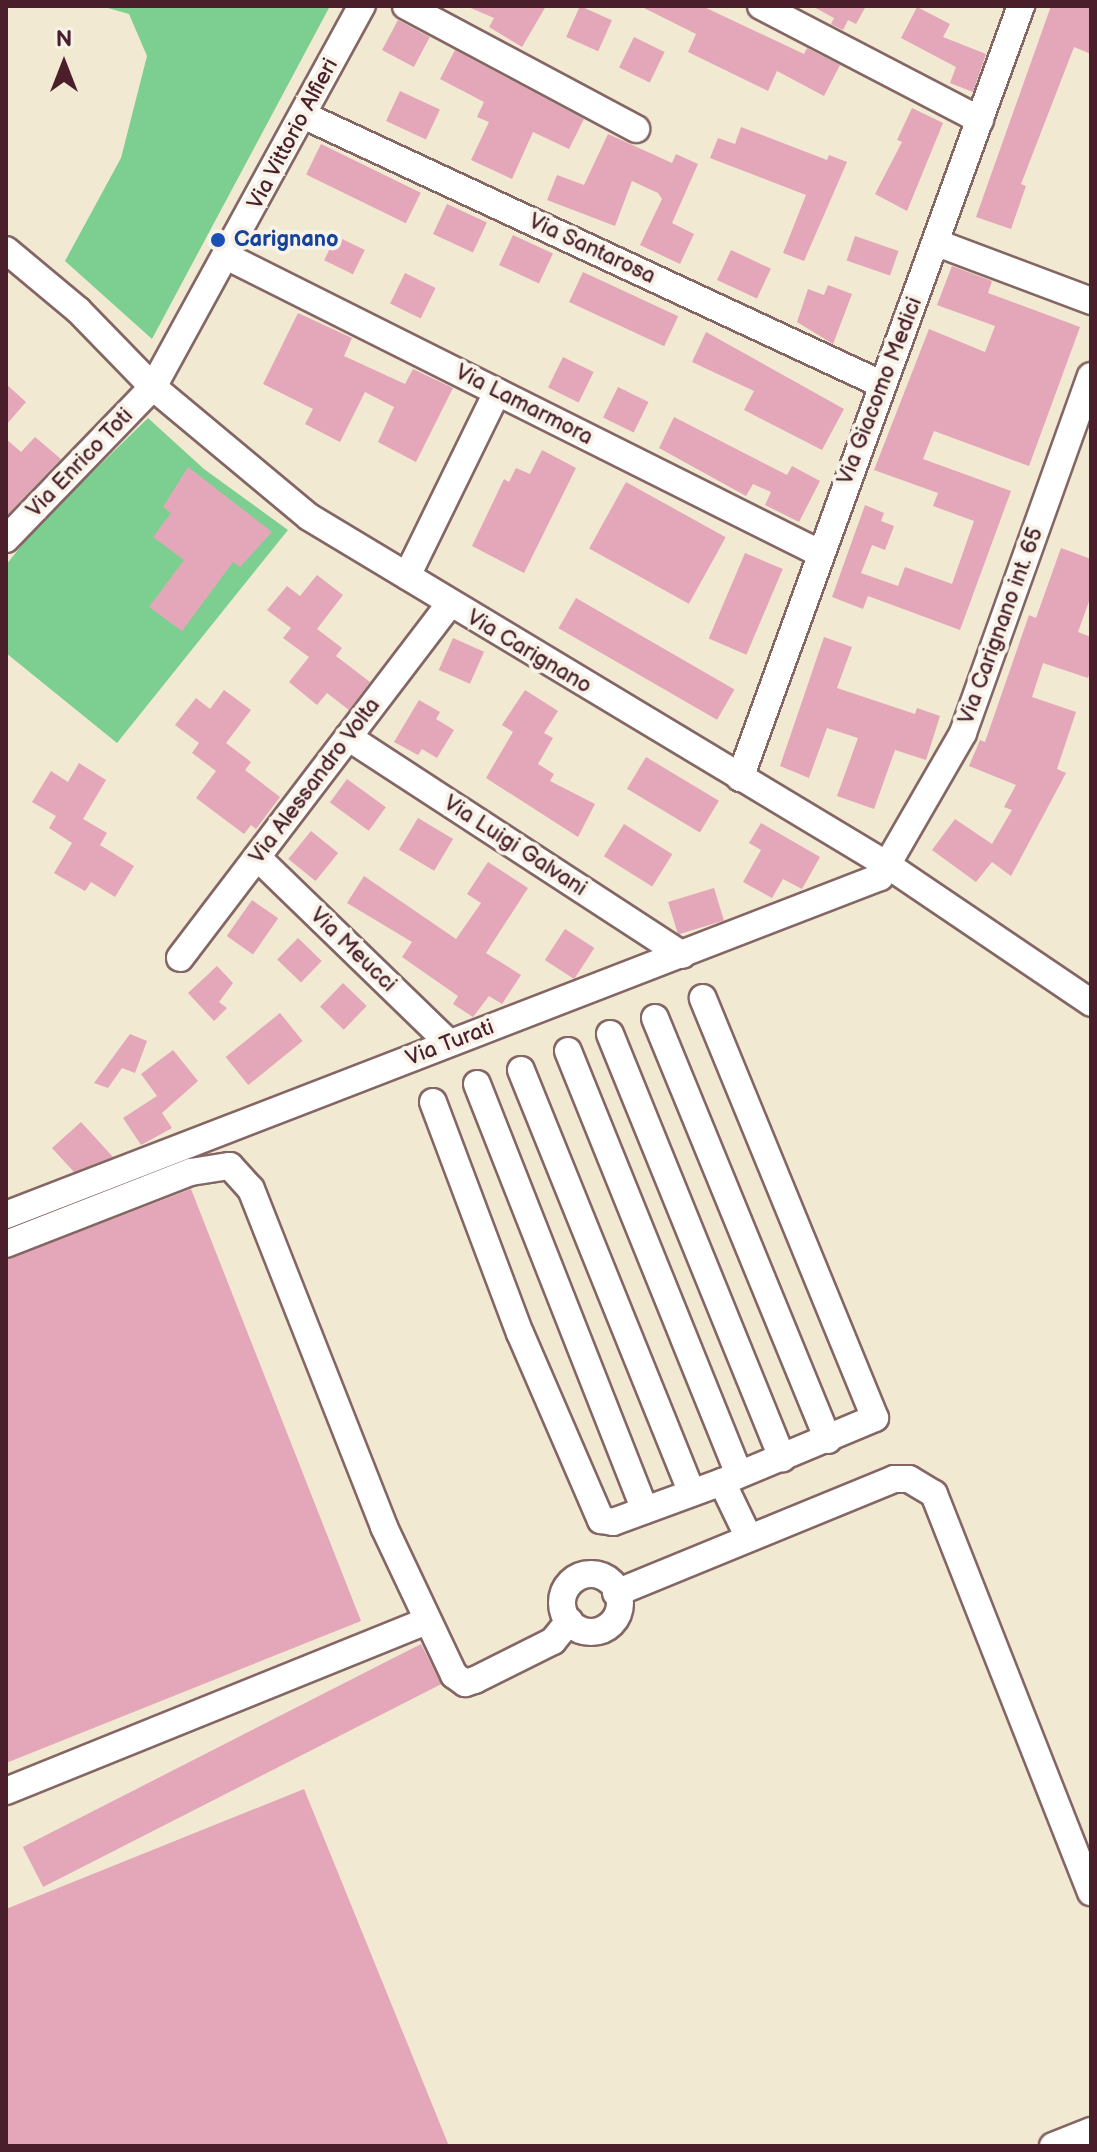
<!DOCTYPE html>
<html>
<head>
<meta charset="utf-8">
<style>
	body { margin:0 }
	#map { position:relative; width:1097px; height:2152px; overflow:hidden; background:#f1e9d1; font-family:"Balsamiq Sans",sans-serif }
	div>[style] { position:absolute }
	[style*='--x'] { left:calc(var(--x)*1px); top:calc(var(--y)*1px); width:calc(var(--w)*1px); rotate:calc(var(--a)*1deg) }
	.green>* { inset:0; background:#7dcf91 }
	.building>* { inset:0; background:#e4a7b9; transform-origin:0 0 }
	.roads { filter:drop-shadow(2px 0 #846665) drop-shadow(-2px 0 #846665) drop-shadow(0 2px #846665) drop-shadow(0 -2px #846665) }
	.minor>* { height:26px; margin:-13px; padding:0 13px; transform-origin:13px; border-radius:13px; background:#fff }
	.minor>.ring { margin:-13px; padding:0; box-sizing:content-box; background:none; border:26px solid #fff; border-radius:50% }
	.dots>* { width:22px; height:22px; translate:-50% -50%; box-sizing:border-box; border:4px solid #f7f3e8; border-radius:50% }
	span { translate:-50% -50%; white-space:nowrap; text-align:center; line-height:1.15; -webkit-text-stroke:8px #f7f3e8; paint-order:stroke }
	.street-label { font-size:22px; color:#4a1f2b }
	.transit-label { font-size:22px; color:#164399; font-weight:700 }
	.left { translate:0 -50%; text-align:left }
	.frame { position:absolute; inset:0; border:8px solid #4a1f2b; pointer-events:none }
	.north { position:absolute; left:24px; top:24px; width:80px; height:80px; -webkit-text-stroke:6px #f7f3e8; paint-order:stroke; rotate:0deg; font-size:22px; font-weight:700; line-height:32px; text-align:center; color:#4a1f2b }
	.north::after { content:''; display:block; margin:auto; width:28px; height:36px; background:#4a1f2b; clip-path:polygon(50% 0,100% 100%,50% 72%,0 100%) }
</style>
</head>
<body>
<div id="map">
	<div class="green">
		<i style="clip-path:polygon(101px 6px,330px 6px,152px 339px,65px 261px,121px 158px,147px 56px,129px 14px)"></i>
		<i style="clip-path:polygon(148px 418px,204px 469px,288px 530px,117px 743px,6px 653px,6px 565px,36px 527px)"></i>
	</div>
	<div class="building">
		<i style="clip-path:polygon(466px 6px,546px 6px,522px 47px,489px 27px,494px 18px)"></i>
		<i style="left:580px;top:6px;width:35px;height:34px;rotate:24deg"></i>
		<i style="clip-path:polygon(640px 6px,702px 6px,804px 54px,807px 48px,840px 65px,824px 96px,777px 71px,768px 91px,688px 52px,696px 34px)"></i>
		<i style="clip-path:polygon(812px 6px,866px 6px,856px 24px,848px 20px,843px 30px,831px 24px,834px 18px)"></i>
		<i style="clip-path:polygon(1051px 6px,1091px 6px,1091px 54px,1074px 47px,1021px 184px,1026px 186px,1011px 229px,976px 217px)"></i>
		<i style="clip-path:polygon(917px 7px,950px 24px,943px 37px,986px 54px,973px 92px,950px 83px,956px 67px,901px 38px)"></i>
		<i style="left:398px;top:20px;width:36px;height:34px;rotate:28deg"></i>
		<i style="left:634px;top:37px;width:34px;height:34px;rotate:26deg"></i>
		<i style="clip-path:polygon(455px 50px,584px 119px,569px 149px,533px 132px,512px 179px,471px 160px,489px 122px,477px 117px,484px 102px,440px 79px)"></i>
		<i style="left:400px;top:91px;width:44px;height:33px;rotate:25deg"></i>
		<i style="clip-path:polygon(912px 108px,943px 123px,907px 211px,875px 194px,902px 142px,897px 140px)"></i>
		<i style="clip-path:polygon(741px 127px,827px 160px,829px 155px,847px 162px,804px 261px,783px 253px,806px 195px,710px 158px,718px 138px,735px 144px)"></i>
		<i style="clip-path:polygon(608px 134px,672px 163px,676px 154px,698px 164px,672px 223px,694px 234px,680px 264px,640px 245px,662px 199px,658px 193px,632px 181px,615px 226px,547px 200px,557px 175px,584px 185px)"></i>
		<i style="left:321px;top:144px;width:111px;height:34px;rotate:26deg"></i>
		<i style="left:447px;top:204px;width:44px;height:33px;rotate:25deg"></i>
		<i style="left:513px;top:235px;width:44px;height:33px;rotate:25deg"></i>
		<i style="left:336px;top:236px;width:32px;height:27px;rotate:26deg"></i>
		<i style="left:855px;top:236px;width:46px;height:26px;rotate:19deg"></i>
		<i style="left:731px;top:250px;width:44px;height:33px;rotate:25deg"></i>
		<i style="clip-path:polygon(952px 266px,992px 281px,988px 293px,1080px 327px,1029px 466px,934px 431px,923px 459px,1011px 491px,960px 630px,868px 596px,863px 609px,832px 597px,865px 505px,884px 513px,881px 521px,894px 526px,885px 550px,872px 545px,861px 573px,898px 586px,905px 567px,952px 584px,974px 521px,933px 506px,938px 493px,874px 470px,929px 329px,985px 352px,995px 326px,937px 305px)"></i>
		<i style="left:583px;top:272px;width:105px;height:33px;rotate:25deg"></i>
		<i style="left:405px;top:273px;width:34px;height:34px;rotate:26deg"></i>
		<i style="clip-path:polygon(828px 285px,852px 294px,833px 344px,797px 322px,808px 289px,824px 295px)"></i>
		<i style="clip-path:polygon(298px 313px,352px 338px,344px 356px,405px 384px,413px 369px,453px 388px,416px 462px,378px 442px,394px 407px,365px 392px,340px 442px,305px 424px,313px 409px,263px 384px)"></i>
		<i style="clip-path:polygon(706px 332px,844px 409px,822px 450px,744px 410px,754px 391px,692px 362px)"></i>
		<i style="left:563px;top:357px;width:34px;height:34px;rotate:26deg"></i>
		<i style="clip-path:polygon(6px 384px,26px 402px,6px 425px)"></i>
		<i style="left:618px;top:387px;width:34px;height:34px;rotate:26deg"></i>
		<i style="clip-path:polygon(674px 417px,787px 475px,792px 466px,820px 481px,799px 522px,765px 505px,771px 492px,753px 484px,746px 496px,659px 448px)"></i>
		<i style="clip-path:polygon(35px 437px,61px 459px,6px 516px,6px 439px,21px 452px)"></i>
		<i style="clip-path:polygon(542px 450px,576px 468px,524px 573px,472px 546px,504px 479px,509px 482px,516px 468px,530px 474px)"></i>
		<i style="clip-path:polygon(188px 467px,272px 532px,240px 567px,233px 562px,182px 631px,149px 607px,184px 560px,153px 537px,171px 513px,163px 507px)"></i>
		<i style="left:626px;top:482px;width:114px;height:76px;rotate:29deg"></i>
		<i style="clip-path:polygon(1061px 548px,1091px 559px,1091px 596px,1078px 632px,1091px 637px,1091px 669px,1088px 678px,1043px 663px,1032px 697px,1076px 712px,1057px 769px,1066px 773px,1011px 876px,992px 862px,976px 882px,932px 850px,955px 819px,992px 844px,1012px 810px,1004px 807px,1016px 785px,969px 766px,980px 740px,985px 742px,1029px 615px,1036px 618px)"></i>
		<i style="left:745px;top:553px;width:41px;height:93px;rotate:23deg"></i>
		<i style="clip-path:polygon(317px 575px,343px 595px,317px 629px,342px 648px,336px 656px,370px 682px,349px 710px,327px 693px,317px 705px,289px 682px,309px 657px,283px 638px,291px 628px,267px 610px,287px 586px,300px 596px)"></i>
		<i style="left:576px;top:598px;width:183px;height:35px;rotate:30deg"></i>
		<i style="clip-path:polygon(824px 637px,852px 647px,837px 688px,915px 714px,917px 708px,940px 716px,926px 760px,895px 750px,874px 809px,837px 796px,858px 738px,827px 728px,809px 778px,780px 766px)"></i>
		<i style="left:453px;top:638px;width:34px;height:35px;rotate:24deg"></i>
		<i style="clip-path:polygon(224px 690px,251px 710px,226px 743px,251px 762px,245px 770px,280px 797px,256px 829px,251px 825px,244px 834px,196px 798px,216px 771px,192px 753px,199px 743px,175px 725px,196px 698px,210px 709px)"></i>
		<i style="clip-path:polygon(525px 690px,558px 711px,544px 733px,553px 738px,538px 764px,554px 774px,550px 781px,595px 804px,578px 837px,486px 778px,513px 732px,502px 725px)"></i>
		<i style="clip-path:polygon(419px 700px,440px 712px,436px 719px,454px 730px,437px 758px,422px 749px,418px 755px,394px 742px)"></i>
		<i style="left:646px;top:757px;width:85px;height:37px;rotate:31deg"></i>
		<i style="clip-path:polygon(79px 763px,106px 780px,83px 819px,107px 833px,100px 845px,134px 866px,115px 897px,91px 882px,85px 891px,54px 873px,72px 843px,49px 828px,56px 816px,32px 802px,51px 771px,68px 782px)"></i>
		<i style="left:347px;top:779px;width:48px;height:29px;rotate:36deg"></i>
		<i style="left:418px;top:818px;width:41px;height:37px;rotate:31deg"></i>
		<i style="clip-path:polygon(761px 823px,820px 857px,802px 889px,783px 879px,772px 898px,743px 882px,761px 850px,749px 843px)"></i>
		<i style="left:624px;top:824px;width:57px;height:38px;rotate:32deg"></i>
		<i style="left:311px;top:831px;width:35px;height:36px;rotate:39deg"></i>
		<i style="clip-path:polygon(488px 862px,528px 888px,486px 953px,521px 975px,502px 1004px,489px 996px,473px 1017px,453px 1004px,458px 996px,402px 957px,412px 942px,347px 903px,364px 876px,456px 939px,481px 903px,467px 894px)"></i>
		<i style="left:714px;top:888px;width:34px;height:48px;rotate:73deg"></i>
		<i style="left:252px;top:900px;width:32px;height:44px;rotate:35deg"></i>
		<i style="left:565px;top:929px;width:35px;height:37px;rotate:33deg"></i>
		<i style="left:298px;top:938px;width:33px;height:30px;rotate:44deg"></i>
		<i style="clip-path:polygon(217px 966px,233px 983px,219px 1002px,227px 1008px,214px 1021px,188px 993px)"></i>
		<i style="left:343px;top:983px;width:33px;height:33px;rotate:44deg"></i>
		<i style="left:280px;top:1013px;width:36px;height:70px;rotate:51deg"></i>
		<i style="clip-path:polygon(130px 1034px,147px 1041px,135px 1073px,122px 1068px,108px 1088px,94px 1083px)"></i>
		<i style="clip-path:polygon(173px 1050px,198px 1081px,162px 1113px,172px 1128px,141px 1145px,123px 1118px,157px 1096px,141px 1074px)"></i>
		<i style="clip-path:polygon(81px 1122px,113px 1157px,74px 1172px,52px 1148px)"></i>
		<i style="clip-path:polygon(191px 1189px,361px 1621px,6px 1763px,6px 1260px)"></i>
		<i style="left:421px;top:1644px;width:45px;height:447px;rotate:63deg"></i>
		<i style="clip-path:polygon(304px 1789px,449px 2146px,6px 2146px,6px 1909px)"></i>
	</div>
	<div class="roads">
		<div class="minor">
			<i style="--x:406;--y:6;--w:261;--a:28.1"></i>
			<i style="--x:761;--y:6;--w:247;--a:27.5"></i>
			<i style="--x:303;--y:115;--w:638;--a:24.96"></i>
			<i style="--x:937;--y:243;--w:165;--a:20.6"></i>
			<i style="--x:6;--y:250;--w:94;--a:39.8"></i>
			<i style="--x:78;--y:310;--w:107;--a:45.8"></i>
			<i style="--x:153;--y:387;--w:203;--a:39.8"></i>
			<i style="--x:309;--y:517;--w:677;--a:31.04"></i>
			<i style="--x:889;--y:866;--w:244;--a:34.1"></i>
			<i style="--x:228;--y:257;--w:661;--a:26.6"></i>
			<i style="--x:6;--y:539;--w:211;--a:-46"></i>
			<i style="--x:153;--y:387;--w:435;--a:-61.3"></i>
			<i style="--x:407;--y:576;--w:205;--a:-63.9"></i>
			<i style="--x:348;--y:737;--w:399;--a:33.1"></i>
			<i style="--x:740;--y:778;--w:822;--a:-70"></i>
			<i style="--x:257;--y:857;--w:267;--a:44.1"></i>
			<i style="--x:180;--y:958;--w:446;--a:-52.7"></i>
			<i style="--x:655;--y:1018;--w:456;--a:67.7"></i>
			<i style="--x:610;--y:1034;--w:458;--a:67.9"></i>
			<i style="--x:568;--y:1051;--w:456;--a:68"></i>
			<i style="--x:521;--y:1070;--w:456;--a:68"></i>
			<i style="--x:477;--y:1084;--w:458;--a:68.5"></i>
			<i style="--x:433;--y:1102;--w:247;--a:69.4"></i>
			<i style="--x:520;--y:1333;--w:204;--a:66.6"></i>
			<i style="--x:601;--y:1520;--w:12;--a:9"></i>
			<i style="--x:613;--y:1522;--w:116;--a:-20.2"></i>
			<i style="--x:722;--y:1482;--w:166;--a:-22.7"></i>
			<i style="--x:875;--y:1418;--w:454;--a:-112.3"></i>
			<i style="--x:6;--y:1215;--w:937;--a:-21.14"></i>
			<i style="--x:880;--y:877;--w:166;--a:-60"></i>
			<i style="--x:963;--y:733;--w:379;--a:-70.3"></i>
			<i style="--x:6;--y:1244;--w:199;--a:-21.3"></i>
			<i style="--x:191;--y:1172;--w:39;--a:-9"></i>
			<i style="--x:230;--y:1166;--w:31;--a:48"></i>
			<i style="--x:251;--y:1189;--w:363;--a:68.5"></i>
			<i style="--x:384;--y:1527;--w:164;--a:64.7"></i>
			<i style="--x:454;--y:1675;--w:14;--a:36"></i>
			<i style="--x:465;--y:1683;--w:10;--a:-17"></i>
			<i style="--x:475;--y:1680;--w:87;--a:-26.6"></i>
			<i style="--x:553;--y:1641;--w:26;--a:-51"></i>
			<i style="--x:722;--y:1482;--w:62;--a:64.3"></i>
			<i class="ring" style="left:562px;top:1574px;width:32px;height:32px"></i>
			<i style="--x:616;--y:1593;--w:300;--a:-22.3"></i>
			<i style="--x:894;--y:1479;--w:15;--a:0"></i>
			<i style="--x:909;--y:1479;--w:29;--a:31"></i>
			<i style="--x:934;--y:1494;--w:428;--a:68.5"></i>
			<i style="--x:6;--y:1791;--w:452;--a:-22"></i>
			<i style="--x:1053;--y:2146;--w:41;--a:-21.5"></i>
		</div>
	</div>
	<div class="dots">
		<i style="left:218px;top:240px;background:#1a4fb4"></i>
	</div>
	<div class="street-label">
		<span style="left:293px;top:134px;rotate:-62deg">Via Vittorio Alfieri</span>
		<span style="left:592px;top:249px;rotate:25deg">Via Santarosa</span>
		<span style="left:880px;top:391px;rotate:-69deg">Via Giacomo Medici</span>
		<span style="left:524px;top:405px;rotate:27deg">Via Lamarmora</span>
		<span style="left:80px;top:463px;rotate:-46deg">Via Enrico Toti</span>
		<span style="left:1001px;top:626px;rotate:-70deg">Via Carignano int. 65</span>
		<span style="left:529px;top:652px;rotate:31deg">Via Carignano</span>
		<span style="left:315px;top:781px;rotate:-53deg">Via Alessandro Volta</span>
		<span style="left:515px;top:846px;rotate:33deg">Via Luigi Galvani</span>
		<span style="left:353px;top:950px;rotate:44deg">Via Meucci</span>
		<span style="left:450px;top:1043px;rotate:-21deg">Via Turati</span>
	</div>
	<div class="transit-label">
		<span class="left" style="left:234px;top:240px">Carignano</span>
	</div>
	<div class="frame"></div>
	<div class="north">N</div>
</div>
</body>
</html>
